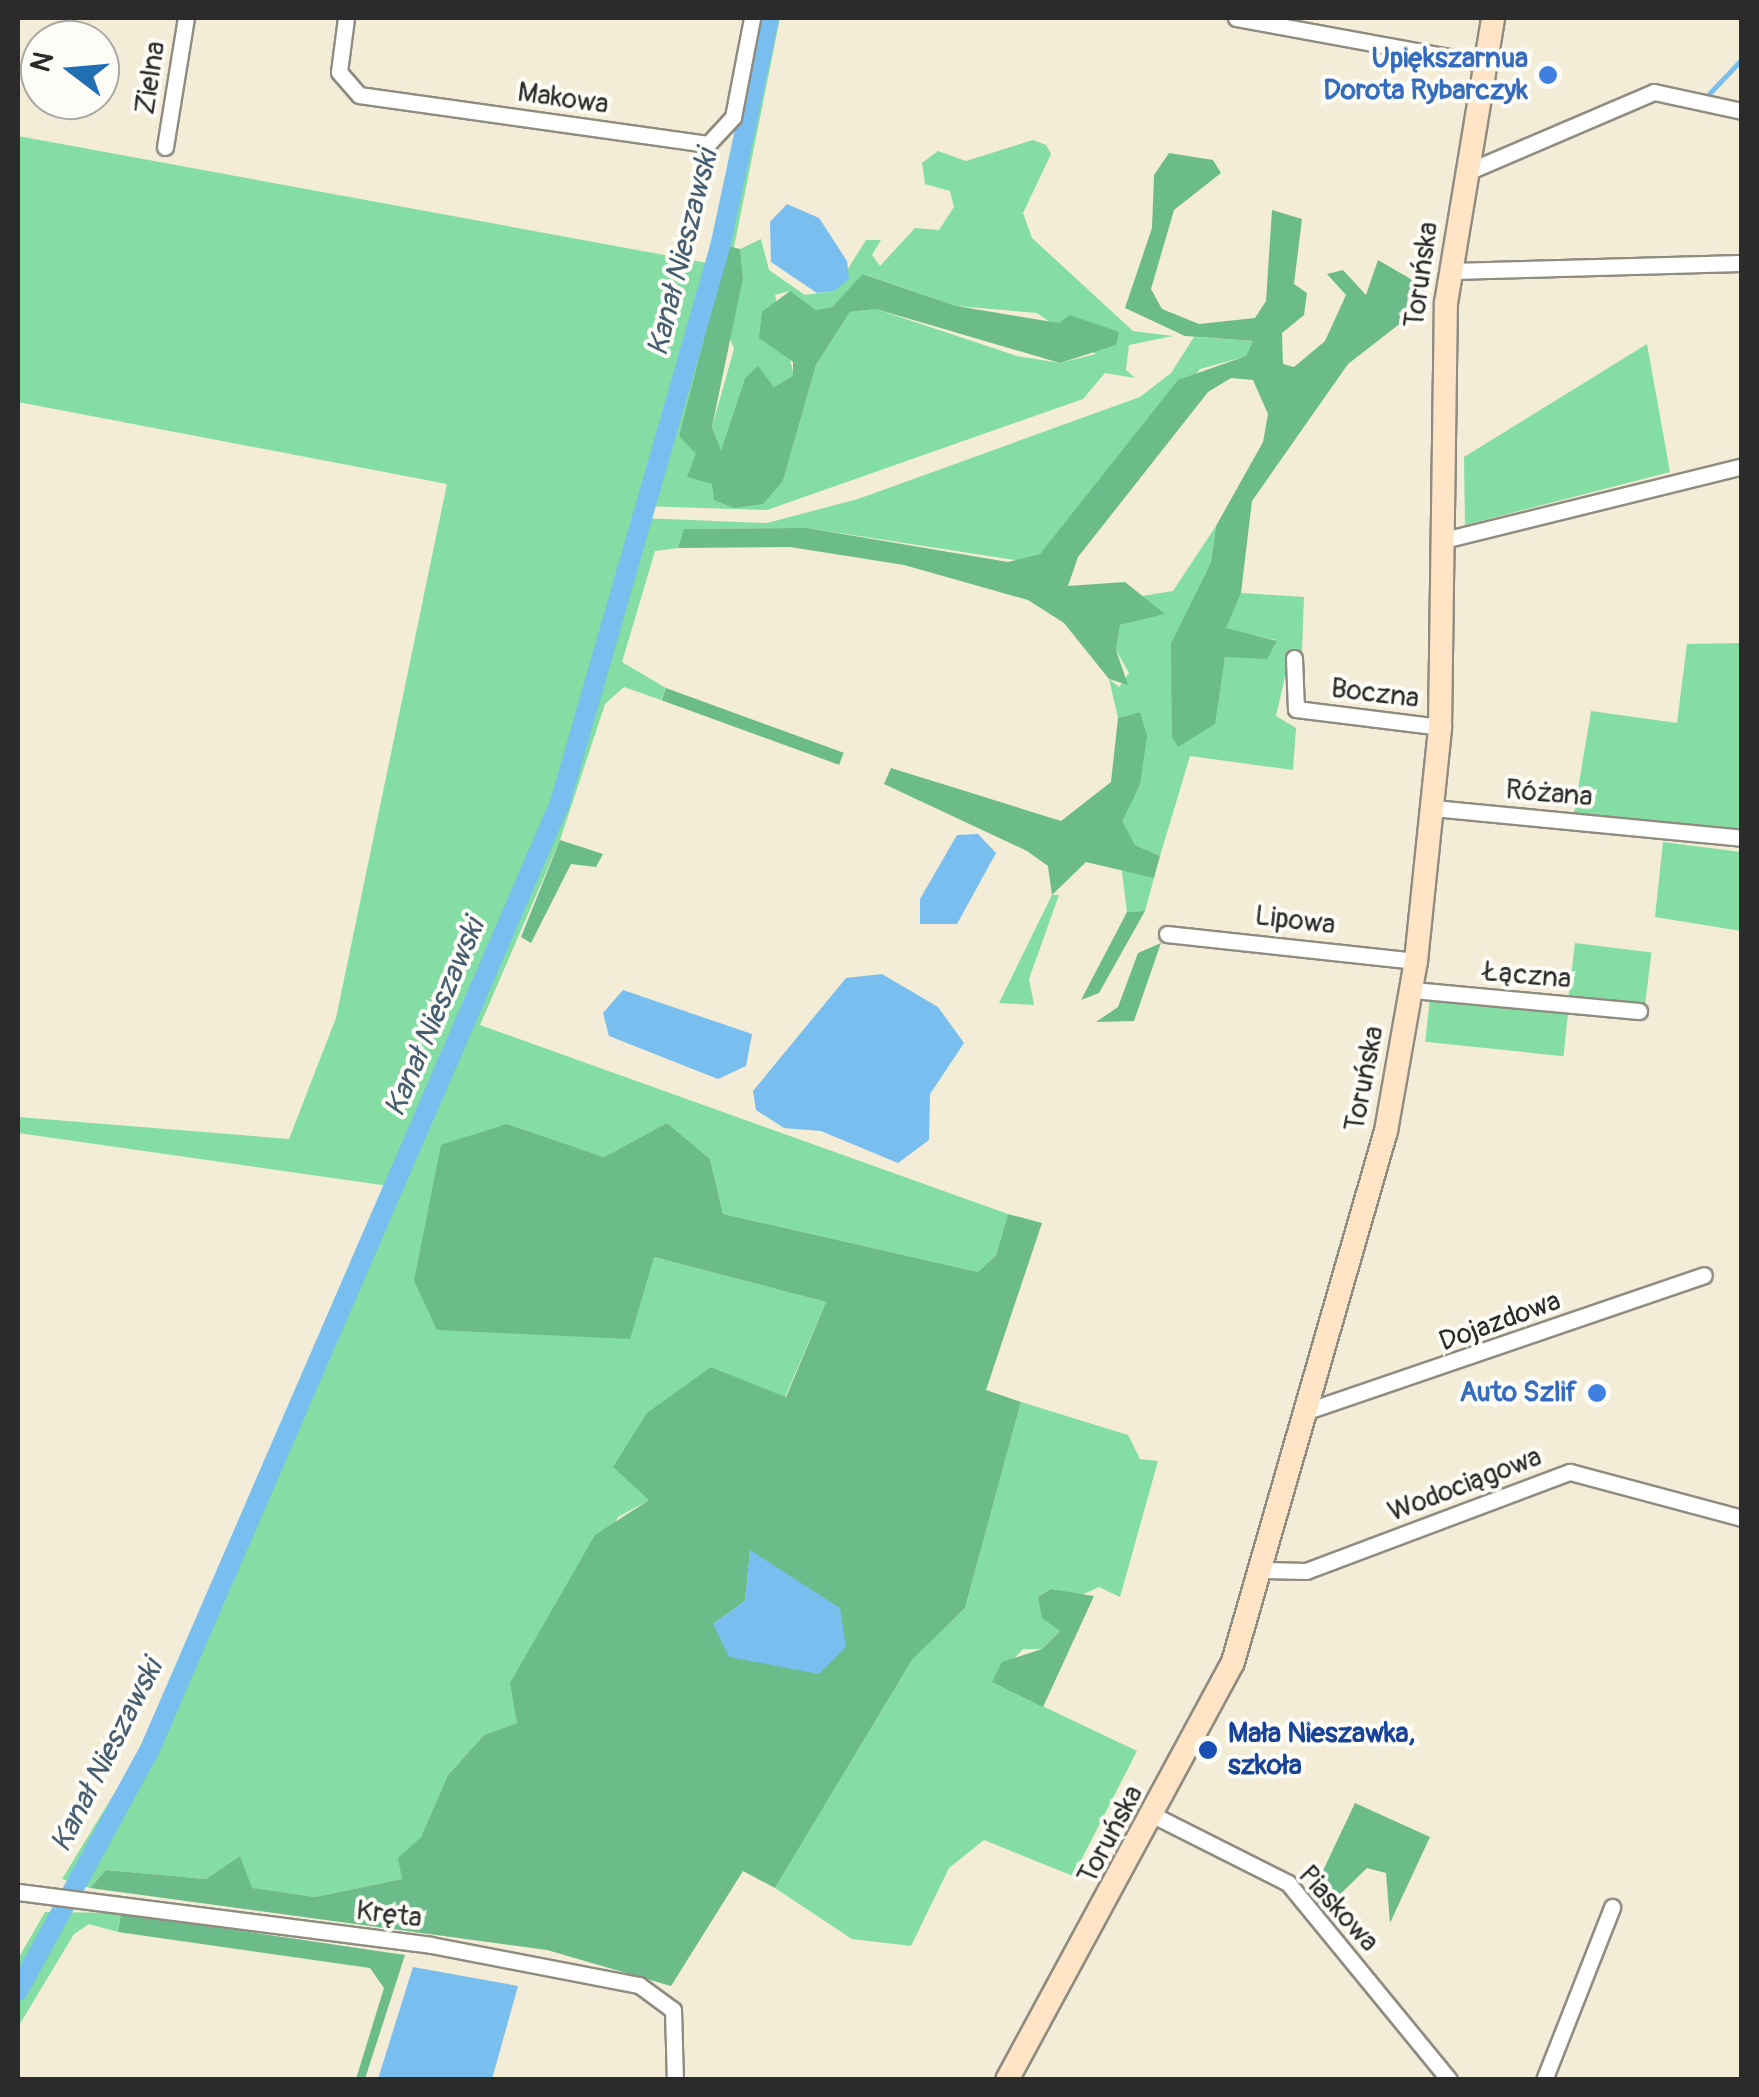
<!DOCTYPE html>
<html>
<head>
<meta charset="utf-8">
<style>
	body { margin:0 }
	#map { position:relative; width:1759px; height:2097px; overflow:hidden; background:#f3ecd7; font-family:Pangolin,sans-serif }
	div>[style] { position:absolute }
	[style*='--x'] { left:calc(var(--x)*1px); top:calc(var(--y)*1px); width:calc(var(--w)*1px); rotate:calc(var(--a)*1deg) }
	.green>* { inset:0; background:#84dda3; transform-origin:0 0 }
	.forest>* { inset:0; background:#6bbc89; transform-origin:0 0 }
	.water>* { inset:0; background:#78beef }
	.stream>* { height:5px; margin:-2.5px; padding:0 2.5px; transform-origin:2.5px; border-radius:2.5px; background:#78beef }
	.canal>* { height:20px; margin:-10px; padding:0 10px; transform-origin:10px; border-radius:10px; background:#78beef }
	.roads { filter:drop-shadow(2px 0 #8f8c81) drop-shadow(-2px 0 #8f8c81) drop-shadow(0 2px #8f8c81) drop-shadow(0 -2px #8f8c81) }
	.street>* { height:15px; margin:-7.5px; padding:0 7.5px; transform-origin:7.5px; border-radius:7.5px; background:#fff }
	.secondary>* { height:22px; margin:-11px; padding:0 11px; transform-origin:11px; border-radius:11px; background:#ffe4c6 }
	.dots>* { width:28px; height:28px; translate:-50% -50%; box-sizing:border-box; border:5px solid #fdfcf7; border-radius:50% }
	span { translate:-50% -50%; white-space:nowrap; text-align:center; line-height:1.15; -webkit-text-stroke:8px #fdfcf7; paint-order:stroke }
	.shop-label { font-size:28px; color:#366cbe; font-weight:700 }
	.right { translate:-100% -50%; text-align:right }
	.street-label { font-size:28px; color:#2b2b2b }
	.transit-label { font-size:28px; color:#164399; font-weight:700 }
	.left { translate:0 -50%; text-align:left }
	.water-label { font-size:30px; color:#465e70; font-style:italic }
	.frame { position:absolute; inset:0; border:20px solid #2b2b2b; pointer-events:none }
	.north { position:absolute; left:20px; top:20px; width:100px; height:100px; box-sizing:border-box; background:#fdfcf7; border:2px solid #a9a8a5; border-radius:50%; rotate:286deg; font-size:28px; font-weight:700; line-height:40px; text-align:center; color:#2b2b2b }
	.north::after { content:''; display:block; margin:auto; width:35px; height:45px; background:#1f6fb2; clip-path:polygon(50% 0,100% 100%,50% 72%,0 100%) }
</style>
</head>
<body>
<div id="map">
	<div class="green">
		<i style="clip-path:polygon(760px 18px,780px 18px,734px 247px,679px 436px,783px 481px,816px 365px,850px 312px,876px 309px,1017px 356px,1060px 363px,1096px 354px,1037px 313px,956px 306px,864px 274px,832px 307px,816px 310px,789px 291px,775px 295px,794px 376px,774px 387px,758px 367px,745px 378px,721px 453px,712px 427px,734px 349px,726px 328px,743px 278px,740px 249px,761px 239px,769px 270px,805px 295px,834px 291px,866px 240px,881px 240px,872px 255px,880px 266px,915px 228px,939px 230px,954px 207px,950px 191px,925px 184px,922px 163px,938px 151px,966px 161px,1033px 140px,1046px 145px,1051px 154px,1023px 213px,1032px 238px,1133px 331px,1173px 336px,1129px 345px,1126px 370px,1135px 378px,1105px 373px,1083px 399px,767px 510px,643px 506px,641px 518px,767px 523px,858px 499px,1140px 397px,1171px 373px,1194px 337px,1253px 341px,1247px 356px,1200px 369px,1040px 554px,1022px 561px,807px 528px,685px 529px,678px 548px,655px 551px,622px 662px,666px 688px,661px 700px,624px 687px,605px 704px,560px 840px,480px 1025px,1008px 1214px,996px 1255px,978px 1272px,723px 1214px,710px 1159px,667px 1123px,604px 1157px,507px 1124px,654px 1257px,826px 1302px,785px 1397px,711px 1367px,649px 1500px,618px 1517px,517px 1723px,484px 1735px,448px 1775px,421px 1837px,399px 1858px,402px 1879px,315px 1897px,251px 1888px,240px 1856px,206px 1879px,106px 1870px,90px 1888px,62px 1879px,150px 1735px,389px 1186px,18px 1133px,18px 1117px,289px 1139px,336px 1018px,447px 484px,18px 402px,18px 136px,713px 264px)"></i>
		<i style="clip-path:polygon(1647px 344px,1670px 472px,1465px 525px,1464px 457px)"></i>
		<i style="clip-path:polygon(1216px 526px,1211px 562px,1171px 643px,1214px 724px,1225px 657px,1276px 640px,1225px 629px,1229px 611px,1241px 593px,1304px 597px,1302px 652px,1291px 650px,1276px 716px,1296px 728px,1293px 770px,1190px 756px,1160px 856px,1135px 845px,1121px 821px,1140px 785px,1140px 712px,1118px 718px,1109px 679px,1119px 687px,1129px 673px,1116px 650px,1120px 625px,1164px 614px,1142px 596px,1173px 591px)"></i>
		<i style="clip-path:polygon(1741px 643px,1741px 829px,1574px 813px,1591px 711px,1677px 723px,1687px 644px)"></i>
		<i style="clip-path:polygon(1663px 842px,1741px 852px,1741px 931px,1655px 917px)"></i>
		<i style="clip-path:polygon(1121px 864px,1154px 878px,1145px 911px,1127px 912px)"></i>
		<i style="clip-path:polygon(1052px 895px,1059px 895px,1029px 979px,1034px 1005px,999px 1003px)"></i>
		<i style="left:1575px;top:943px;width:77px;height:56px;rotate:7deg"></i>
		<i style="left:1430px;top:997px;width:139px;height:45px;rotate:6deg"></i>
		<i style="clip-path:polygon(1021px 1402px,1128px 1435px,1140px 1459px,1158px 1461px,1120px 1597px,1099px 1587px,1075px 1598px,1049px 1589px,1038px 1597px,1061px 1630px,1042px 1649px,1023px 1649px,992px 1682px,1137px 1751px,1073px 1876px,984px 1840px,949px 1868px,911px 1946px,852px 1939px,775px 1888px,912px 1660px,965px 1608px)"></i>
		<i style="clip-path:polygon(45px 1912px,121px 1913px,118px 1932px,89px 1924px,74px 1934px,18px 2027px,18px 1959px)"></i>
	</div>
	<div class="forest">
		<i style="clip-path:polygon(1169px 153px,1213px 160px,1221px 173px,1174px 210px,1151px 289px,1162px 309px,1199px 324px,1255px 318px,1266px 301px,1272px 210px,1302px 219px,1294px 284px,1307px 293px,1304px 315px,1282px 333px,1283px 364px,1294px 367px,1325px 341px,1346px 295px,1327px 274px,1343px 270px,1366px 295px,1378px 260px,1426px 288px,1420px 308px,1348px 364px,1252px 501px,1241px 593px,1226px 628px,1277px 641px,1267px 659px,1225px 657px,1215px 724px,1178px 747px,1172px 737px,1171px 643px,1211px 562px,1216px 526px,1263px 442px,1268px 414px,1253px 380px,1231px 378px,1208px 392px,1078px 557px,1068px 586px,1125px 582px,1165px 614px,1120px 625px,1116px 650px,1128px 685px,1109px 679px,1064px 623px,1028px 600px,904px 565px,790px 547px,678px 548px,684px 529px,807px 528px,1008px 562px,1040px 554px,1178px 380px,1246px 356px,1253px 341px,1185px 336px,1125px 308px,1152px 228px,1154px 175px)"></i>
		<i style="clip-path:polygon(728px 246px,740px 249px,743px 278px,712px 427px,721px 451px,745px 378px,758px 366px,774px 387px,793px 376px,793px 362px,759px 338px,762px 312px,790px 291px,816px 310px,832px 307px,863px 274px,956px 306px,1059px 323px,1070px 315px,1119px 332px,1116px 345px,1060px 363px,876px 309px,850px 312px,816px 365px,783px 481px,763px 504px,734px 508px,714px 500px,712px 484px,687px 477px,696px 454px,679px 436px)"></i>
		<i style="left:666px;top:688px;width:189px;height:13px;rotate:20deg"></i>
		<i style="clip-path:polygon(1140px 712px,1147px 736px,1140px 785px,1122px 821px,1135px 845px,1160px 856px,1154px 878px,1086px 862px,1052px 895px,1048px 866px,1027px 851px,884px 784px,891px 768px,1061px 821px,1111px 782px,1118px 718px)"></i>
		<i style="clip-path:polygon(560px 840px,603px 854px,596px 867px,571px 864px,531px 943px,521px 937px)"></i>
		<i style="clip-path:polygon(1145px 911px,1099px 993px,1081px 1000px,1127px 912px)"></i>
		<i style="clip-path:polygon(1161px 943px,1134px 1021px,1096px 1022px,1118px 1007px,1138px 953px)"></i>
		<i style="clip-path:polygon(evenodd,667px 1123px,710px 1159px,723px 1214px,978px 1272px,996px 1255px,1008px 1214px,1042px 1223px,986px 1390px,1021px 1402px,965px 1608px,912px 1660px,775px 1888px,743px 1871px,671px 1986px,547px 1950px,90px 1888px,106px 1870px,206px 1879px,240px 1856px,252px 1888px,315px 1897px,402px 1879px,398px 1858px,421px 1837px,448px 1775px,484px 1735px,517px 1723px,510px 1683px,595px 1535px,649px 1500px,613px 1467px,647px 1413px,711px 1367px,786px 1397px,826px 1302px,654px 1257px,630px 1339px,437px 1330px,414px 1281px,441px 1145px,507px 1124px,604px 1157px,667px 1123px,750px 1551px,819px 1674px,713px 1624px,745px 1601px,750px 1551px)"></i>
		<i style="clip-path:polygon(1050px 1589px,1094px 1596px,1043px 1707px,992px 1682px,1002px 1662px,1042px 1649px,1060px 1631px,1042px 1618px,1038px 1597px)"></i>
		<i style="clip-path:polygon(1355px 1803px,1430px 1837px,1390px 1923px,1386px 1873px,1367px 1868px,1325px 1909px,1311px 1896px)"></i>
		<i style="clip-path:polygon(121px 1913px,405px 1955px,365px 2079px,356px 2079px,384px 1988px,370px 1968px,118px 1932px)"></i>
	</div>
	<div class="water">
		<i style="clip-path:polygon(787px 204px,819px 218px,847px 261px,849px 279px,834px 291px,817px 293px,771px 262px,770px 222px)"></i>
		<i style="clip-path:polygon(978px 834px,996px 853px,957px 924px,920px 924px,920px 899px,957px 835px)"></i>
		<i style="clip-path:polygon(882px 974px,938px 1007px,964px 1043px,930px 1094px,929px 1140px,898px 1163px,821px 1131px,784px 1128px,756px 1110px,753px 1091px,846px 978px)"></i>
		<i style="clip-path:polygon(623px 990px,752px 1034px,746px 1066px,718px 1079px,609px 1036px,603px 1013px)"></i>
		<i style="clip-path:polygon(750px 1550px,840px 1608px,846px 1647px,819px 1674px,729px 1657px,713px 1624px,745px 1601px)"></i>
		<i style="clip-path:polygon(413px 1967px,518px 1986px,492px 2079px,378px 2079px)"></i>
	</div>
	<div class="stream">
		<i style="--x:1704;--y:99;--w:55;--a:-46.5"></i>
	</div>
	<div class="canal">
		<i style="--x:18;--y:1991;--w:276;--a:-61.4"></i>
		<i style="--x:150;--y:1749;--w:1031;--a:-66.57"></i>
		<i style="--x:560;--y:803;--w:579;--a:-73.95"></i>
		<i style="--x:720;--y:247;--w:234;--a:-77.9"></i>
	</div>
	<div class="roads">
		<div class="street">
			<i style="--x:346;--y:18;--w:54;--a:97.4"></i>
			<i style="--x:339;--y:72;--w:30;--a:49"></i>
			<i style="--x:359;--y:95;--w:352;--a:8"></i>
			<i style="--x:708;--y:144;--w:37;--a:-47"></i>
			<i style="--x:733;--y:117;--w:101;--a:-79.1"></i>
			<i style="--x:1236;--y:18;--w:254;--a:10.4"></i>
			<i style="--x:165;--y:147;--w:131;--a:-80.8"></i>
			<i style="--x:1467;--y:172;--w:203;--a:-23.2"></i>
			<i style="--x:1654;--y:92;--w:90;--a:12.2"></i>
			<i style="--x:1451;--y:271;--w:291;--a:-1.6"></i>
			<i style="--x:1444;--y:540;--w:307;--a:-13.9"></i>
			<i style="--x:1294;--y:658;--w:51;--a:87.8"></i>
			<i style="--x:1296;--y:709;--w:145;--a:7.1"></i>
			<i style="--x:1433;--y:808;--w:310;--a:5.5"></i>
			<i style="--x:1167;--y:934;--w:250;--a:6.2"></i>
			<i style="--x:1412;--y:990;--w:228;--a:5.3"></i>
			<i style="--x:1313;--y:1409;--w:413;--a:-18.9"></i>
			<i style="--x:1265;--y:1570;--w:41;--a:1.4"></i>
			<i style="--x:1306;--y:1571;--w:282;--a:-20.6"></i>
			<i style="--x:1570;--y:1472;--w:178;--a:15"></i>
			<i style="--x:1155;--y:1816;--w:149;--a:26.7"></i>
			<i style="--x:1288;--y:1883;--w:254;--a:50.7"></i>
			<i style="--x:18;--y:1892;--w:416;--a:7.3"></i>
			<i style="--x:431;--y:1945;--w:212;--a:10.9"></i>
			<i style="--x:639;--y:1985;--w:42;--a:36.3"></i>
			<i style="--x:673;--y:2010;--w:70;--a:88.4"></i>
			<i style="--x:1544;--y:2080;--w:186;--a:-68.5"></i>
		</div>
		<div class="secondary">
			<i style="--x:1007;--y:2080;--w:475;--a:-61.6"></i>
			<i style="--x:1233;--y:1662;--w:553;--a:-73.93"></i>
			<i style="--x:1386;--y:1131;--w:173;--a:-80"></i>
			<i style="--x:1416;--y:961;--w:235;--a:-84.1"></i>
			<i style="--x:1440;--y:727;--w:424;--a:-89.2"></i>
			<i style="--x:1446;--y:303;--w:289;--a:-80.6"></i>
		</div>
	</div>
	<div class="dots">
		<i style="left:1548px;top:75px;background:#3f7fe0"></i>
		<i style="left:1597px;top:1393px;background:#3f7fe0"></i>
		<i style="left:1208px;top:1750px;background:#1a4fb4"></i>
	</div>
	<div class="shop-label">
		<span class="right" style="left:1528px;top:75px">Upiększarnua<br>Dorota Rybarczyk</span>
		<span class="right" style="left:1577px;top:1393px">Auto Szlif</span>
	</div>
	<div class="street-label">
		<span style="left:151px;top:78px;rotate:-81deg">Zielna</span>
		<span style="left:563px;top:99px;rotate:8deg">Makowa</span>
		<span style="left:1422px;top:275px;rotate:-82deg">Toruńska</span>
		<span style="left:1375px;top:694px;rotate:7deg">Boczna</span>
		<span style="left:1549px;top:794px;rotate:5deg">Różana</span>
		<span style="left:1295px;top:921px;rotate:7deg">Lipowa</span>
		<span style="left:1527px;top:976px;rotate:5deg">Łączna</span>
		<span style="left:1365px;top:1079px;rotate:-79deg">Toruńska</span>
		<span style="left:1500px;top:1322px;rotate:-20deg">Dojazdowa</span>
		<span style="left:1465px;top:1485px;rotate:-21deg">Wodociągowa</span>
		<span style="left:1111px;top:1835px;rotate:-62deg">Toruńska</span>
		<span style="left:1338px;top:1909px;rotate:48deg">Piaskowa</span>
		<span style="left:389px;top:1915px;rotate:7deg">Kręta</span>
	</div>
	<div class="transit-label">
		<span class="left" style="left:1228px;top:1750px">Mała Nieszawka,<br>szkoła</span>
	</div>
	<div class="water-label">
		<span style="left:683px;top:253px;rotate:-76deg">Kanał Nieszawski</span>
		<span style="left:435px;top:1018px;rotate:-67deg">Kanał Nieszawski</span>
		<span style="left:107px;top:1756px;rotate:-63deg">Kanał Nieszawski</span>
	</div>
	<div class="frame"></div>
	<div class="north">N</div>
</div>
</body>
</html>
